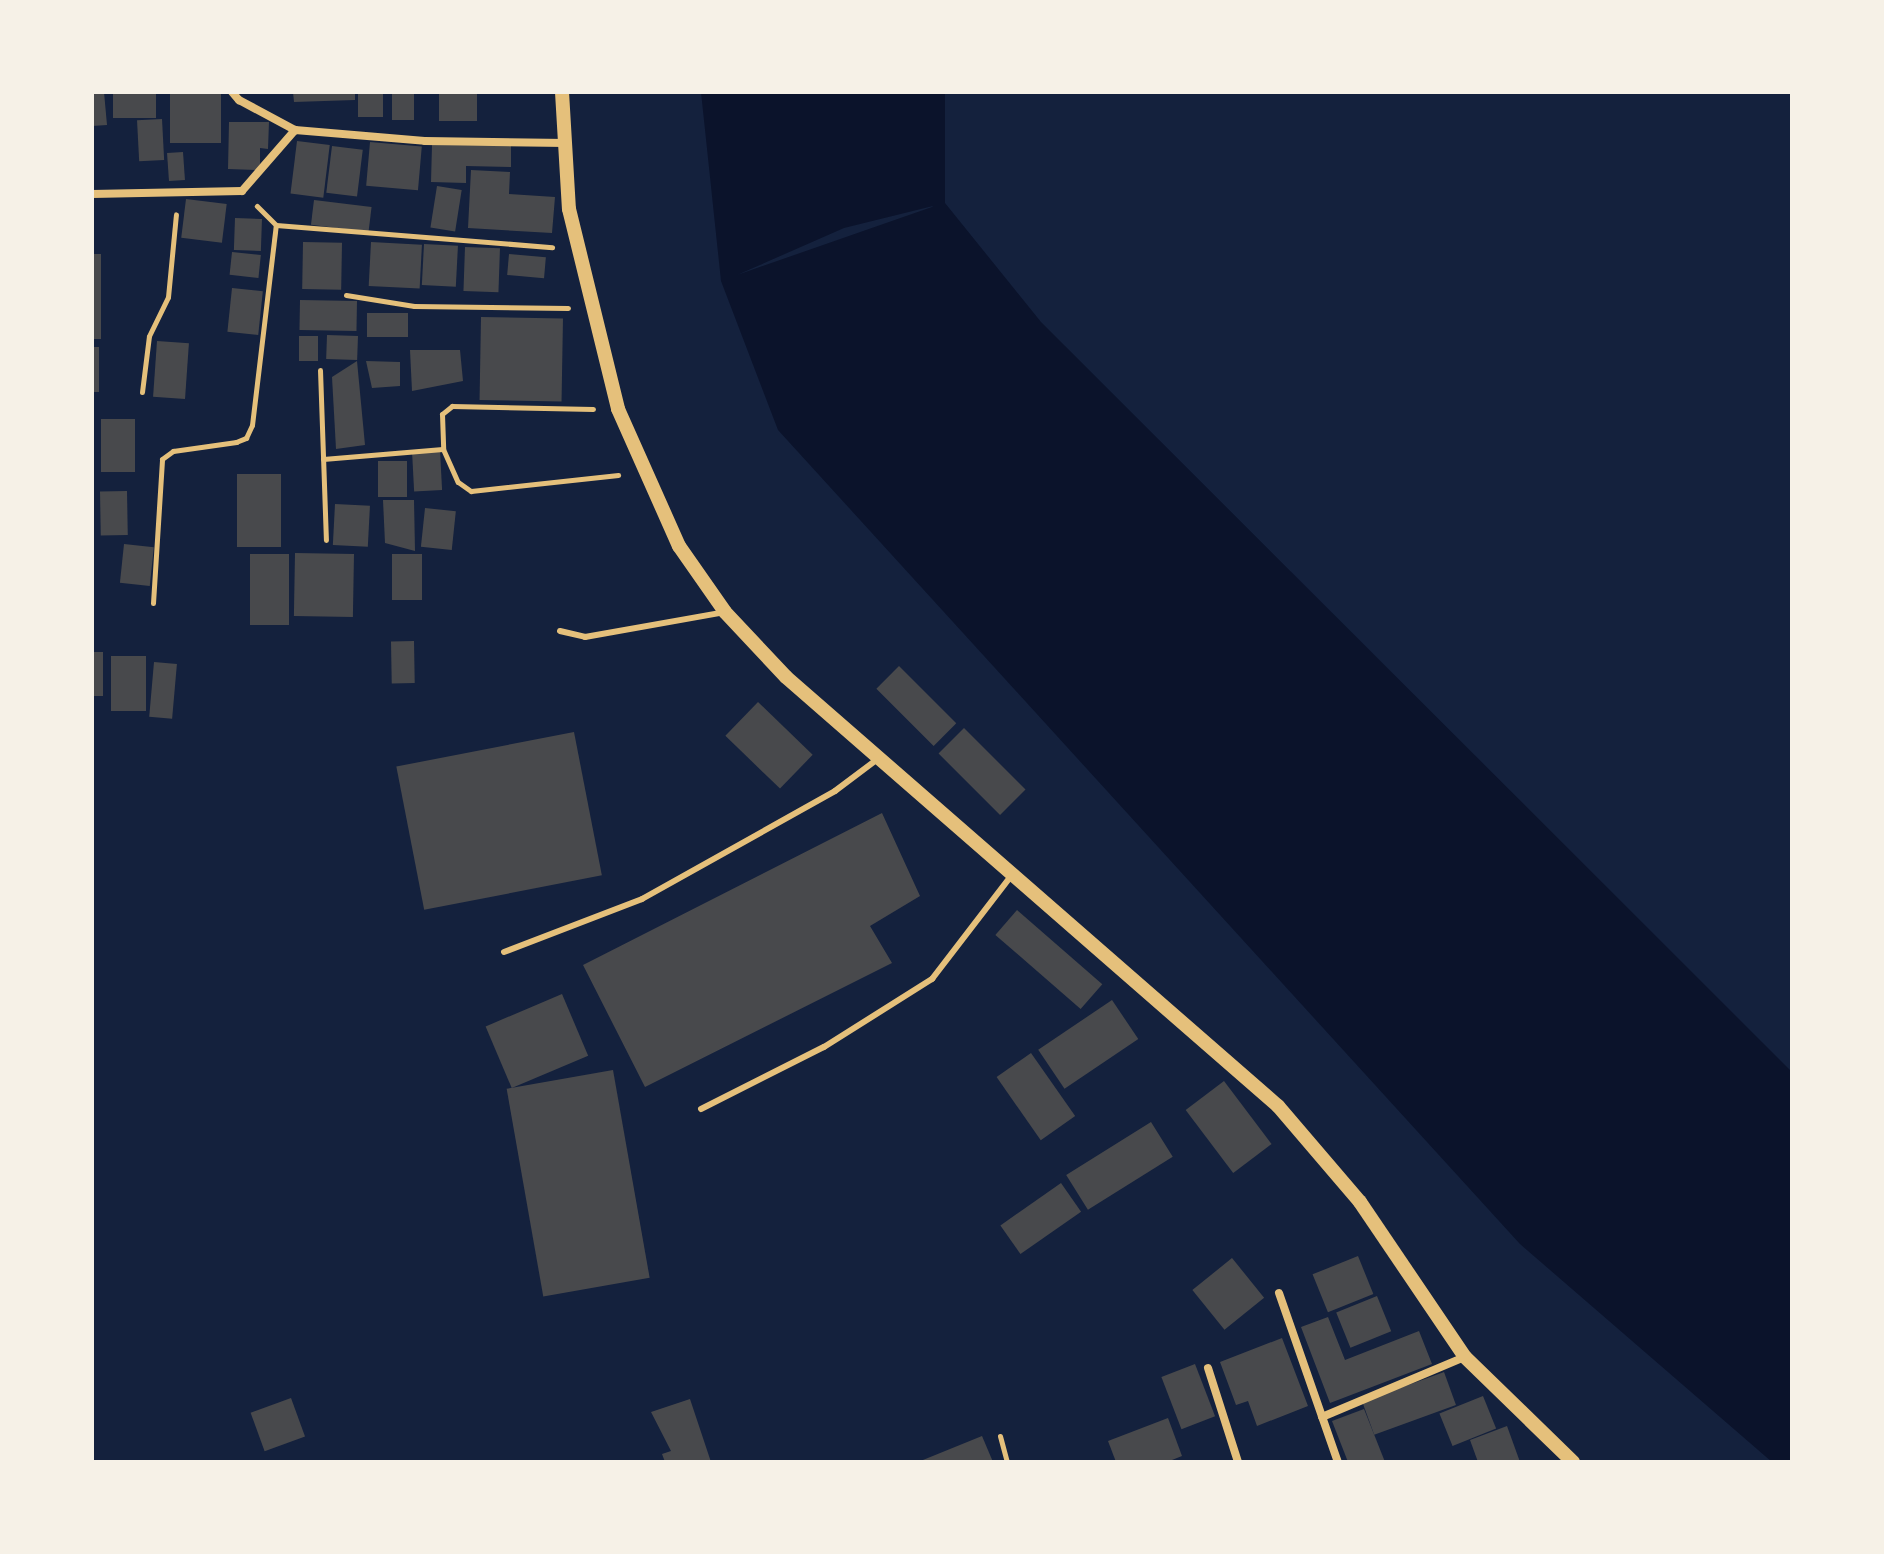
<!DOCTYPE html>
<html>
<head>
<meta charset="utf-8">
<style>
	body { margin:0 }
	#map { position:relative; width:1884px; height:1554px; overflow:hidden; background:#14213d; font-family:Overpass,sans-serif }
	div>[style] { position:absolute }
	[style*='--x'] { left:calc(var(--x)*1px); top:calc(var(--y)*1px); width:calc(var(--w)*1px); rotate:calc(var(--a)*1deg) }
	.water>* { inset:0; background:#0b132b }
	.building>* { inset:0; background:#48494c; transform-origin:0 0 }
	.path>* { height:5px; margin:-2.5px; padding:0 2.5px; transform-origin:2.5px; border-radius:2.5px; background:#e5c07b }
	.service>* { height:6px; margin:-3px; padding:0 3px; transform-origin:3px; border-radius:3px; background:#e5c07b }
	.minor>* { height:8px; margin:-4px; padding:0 4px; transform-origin:4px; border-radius:4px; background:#e5c07b }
	.tertiary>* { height:14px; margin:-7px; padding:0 7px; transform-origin:7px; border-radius:7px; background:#e5c07b }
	span { translate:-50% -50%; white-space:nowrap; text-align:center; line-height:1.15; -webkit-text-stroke:6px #f6f1e7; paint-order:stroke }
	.frame { position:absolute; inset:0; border:94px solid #f6f1e7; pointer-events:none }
</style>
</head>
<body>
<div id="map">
	<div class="water">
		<i style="clip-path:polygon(evenodd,701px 92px,945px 92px,945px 203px,1041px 322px,1792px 1072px,1792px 1462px,1772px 1462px,1520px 1244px,778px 430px,721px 281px,701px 92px,933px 206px,932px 207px,737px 275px,844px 228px,933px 206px)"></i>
	</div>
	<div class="building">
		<i style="clip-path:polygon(92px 92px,104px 92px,107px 125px,92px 126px)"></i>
		<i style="left:113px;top:92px;width:43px;height:26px"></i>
		<i style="clip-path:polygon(293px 92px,355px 92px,355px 100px,294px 102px)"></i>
		<i style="left:358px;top:92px;width:25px;height:25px"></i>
		<i style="left:392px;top:92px;width:22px;height:28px"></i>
		<i style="left:439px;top:92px;width:38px;height:29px"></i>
		<i style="left:170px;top:93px;width:51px;height:50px"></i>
		<i style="left:162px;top:119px;width:41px;height:25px;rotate:87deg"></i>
		<i style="clip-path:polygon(229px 122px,269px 122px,268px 149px,260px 148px,260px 170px,228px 169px)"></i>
		<i style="left:297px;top:141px;width:33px;height:53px;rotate:7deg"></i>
		<i style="left:370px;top:142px;width:52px;height:44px;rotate:5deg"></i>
		<i style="clip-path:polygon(432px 145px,511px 146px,511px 167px,466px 166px,466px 183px,431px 182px)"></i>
		<i style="left:332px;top:146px;width:31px;height:47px;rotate:7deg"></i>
		<i style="left:183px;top:152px;width:28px;height:16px;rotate:86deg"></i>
		<i style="clip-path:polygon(471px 170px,510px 172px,509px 194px,555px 197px,552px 233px,468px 228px)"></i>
		<i style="left:437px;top:186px;width:25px;height:42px;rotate:9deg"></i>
		<i style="left:186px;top:199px;width:41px;height:39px;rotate:7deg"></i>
		<i style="left:314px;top:200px;width:58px;height:25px;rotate:7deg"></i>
		<i style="left:235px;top:218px;width:27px;height:32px;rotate:2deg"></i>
		<i style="left:303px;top:242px;width:39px;height:47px;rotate:1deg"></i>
		<i style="left:371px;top:242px;width:51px;height:44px;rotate:3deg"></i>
		<i style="left:424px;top:244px;width:34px;height:41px;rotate:3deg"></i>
		<i style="left:465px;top:247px;width:35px;height:44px;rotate:2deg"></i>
		<i style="left:232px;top:252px;width:29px;height:23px;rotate:6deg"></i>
		<i style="left:92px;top:254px;width:9px;height:85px"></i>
		<i style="left:509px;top:254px;width:37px;height:21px;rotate:5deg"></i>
		<i style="left:232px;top:288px;width:31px;height:44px;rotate:6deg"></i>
		<i style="left:300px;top:300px;width:57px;height:30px;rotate:1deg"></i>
		<i style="left:367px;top:313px;width:41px;height:24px"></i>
		<i style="left:481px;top:317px;width:82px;height:83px;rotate:1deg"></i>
		<i style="left:327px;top:335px;width:31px;height:24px;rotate:2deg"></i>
		<i style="left:299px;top:336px;width:19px;height:25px"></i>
		<i style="left:157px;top:341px;width:32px;height:56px;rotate:4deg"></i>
		<i style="left:92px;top:347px;width:7px;height:45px"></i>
		<i style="clip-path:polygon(410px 350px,460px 350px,463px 381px,412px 391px)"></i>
		<i style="clip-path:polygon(357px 361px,365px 445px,336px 449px,332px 377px)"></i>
		<i style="clip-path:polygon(366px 361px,400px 362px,400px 386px,372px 388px)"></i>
		<i style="left:101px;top:419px;width:34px;height:53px"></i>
		<i style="left:440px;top:450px;width:40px;height:28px;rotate:87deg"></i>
		<i style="left:378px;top:461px;width:29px;height:36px"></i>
		<i style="left:237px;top:474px;width:44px;height:73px"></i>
		<i style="left:127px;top:491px;width:44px;height:27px;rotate:89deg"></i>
		<i style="clip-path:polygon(383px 500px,414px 500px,415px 551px,385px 543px)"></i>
		<i style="left:335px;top:504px;width:35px;height:41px;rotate:3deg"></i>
		<i style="left:425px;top:508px;width:31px;height:39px;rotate:6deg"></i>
		<i style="left:124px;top:544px;width:30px;height:39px;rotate:6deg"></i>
		<i style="left:295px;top:553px;width:59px;height:63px;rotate:1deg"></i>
		<i style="left:250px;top:554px;width:39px;height:71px"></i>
		<i style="left:392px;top:554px;width:30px;height:46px"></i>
		<i style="left:414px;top:641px;width:42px;height:23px;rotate:89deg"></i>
		<i style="left:92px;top:652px;width:11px;height:44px"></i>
		<i style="left:111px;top:656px;width:35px;height:55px"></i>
		<i style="left:154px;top:662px;width:23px;height:55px;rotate:5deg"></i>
		<i style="left:899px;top:666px;width:81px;height:32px;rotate:45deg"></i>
		<i style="left:758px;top:702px;width:76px;height:47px;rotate:44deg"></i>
		<i style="left:964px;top:728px;width:87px;height:36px;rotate:45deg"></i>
		<i style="left:574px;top:732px;width:146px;height:181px;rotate:79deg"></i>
		<i style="clip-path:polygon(882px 813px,920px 896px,870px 926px,892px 963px,645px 1087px,583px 965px)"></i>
		<i style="left:1017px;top:910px;width:113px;height:33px;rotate:41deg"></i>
		<i style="left:562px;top:994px;width:67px;height:83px;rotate:67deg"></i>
		<i style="left:1112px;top:1000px;width:47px;height:89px;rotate:56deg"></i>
		<i style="left:1031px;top:1053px;width:77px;height:42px;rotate:55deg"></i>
		<i style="left:613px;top:1070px;width:211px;height:108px;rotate:80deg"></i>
		<i style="left:1224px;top:1081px;width:79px;height:48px;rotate:53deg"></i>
		<i style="left:1151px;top:1122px;width:41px;height:100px;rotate:58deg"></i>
		<i style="left:1061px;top:1183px;width:35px;height:74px;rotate:55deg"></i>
		<i style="left:1358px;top:1256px;width:41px;height:49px;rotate:68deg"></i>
		<i style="left:1232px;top:1258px;width:51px;height:51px;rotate:51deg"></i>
		<i style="left:1377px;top:1296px;width:38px;height:44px;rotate:68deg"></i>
		<i style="clip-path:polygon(1328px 1317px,1345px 1360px,1419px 1331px,1432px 1364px,1330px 1403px,1301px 1327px)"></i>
		<i style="clip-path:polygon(1282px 1338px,1308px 1406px,1257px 1426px,1248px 1401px,1236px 1405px,1220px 1362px)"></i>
		<i style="left:1195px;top:1364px;width:56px;height:36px;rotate:69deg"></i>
		<i style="left:1444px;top:1372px;width:35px;height:87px;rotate:70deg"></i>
		<i style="left:1483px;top:1396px;width:35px;height:47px;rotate:68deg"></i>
		<i style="left:291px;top:1398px;width:41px;height:43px;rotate:70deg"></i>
		<i style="clip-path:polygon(690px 1399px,711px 1462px,665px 1462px,662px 1454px,671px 1451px,651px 1412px)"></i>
		<i style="clip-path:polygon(1364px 1409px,1385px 1462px,1348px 1462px,1332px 1421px)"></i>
		<i style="clip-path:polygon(1168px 1418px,1182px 1456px,1167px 1462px,1116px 1462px,1108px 1441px)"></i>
		<i style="clip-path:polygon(1507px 1426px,1520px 1462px,1478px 1462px,1470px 1440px)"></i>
		<i style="clip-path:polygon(982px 1436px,993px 1462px,918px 1462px)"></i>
	</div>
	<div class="path">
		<i style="--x:276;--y:225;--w:277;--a:4.6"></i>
		<i style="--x:346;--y:295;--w:69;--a:9.2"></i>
		<i style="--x:414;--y:306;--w:154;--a:0.7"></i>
		<i style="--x:320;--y:370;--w:170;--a:88"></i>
		<i style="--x:142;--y:392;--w:56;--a:-82.9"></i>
		<i style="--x:149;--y:336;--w:43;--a:-64"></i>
		<i style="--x:168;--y:297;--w:83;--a:-84.5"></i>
		<i style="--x:593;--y:409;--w:141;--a:-178.8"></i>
		<i style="--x:452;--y:406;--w:13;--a:141"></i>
		<i style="--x:442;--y:414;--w:35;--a:88"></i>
		<i style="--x:443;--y:449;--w:36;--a:66"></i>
		<i style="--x:458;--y:482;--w:16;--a:35"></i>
		<i style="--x:471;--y:491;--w:148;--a:-6.2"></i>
		<i style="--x:323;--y:459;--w:120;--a:-4.8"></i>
		<i style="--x:153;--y:603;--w:144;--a:-86.4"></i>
		<i style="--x:162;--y:459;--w:14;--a:-36"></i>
		<i style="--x:173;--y:451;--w:64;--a:-8.1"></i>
		<i style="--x:236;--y:442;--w:11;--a:-22"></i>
		<i style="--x:246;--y:438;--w:14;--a:-65"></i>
		<i style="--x:252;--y:425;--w:201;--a:-83.2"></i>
		<i style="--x:276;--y:225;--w:27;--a:-135"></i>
		<i style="--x:1000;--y:1436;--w:27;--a:75"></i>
	</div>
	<div class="service">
		<i style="--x:560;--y:631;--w:26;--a:13"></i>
		<i style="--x:585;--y:637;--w:142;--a:-10.1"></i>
		<i style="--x:504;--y:952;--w:148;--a:-21"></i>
		<i style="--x:642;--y:899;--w:221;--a:-29.2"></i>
		<i style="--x:835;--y:791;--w:55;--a:-36.9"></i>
		<i style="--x:701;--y:1109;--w:138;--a:-26.8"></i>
		<i style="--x:824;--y:1047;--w:128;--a:-32.2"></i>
		<i style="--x:932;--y:979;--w:130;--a:-52.5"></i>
	</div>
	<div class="minor">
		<i style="--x:232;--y:92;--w:11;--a:49"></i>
		<i style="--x:239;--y:100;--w:64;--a:28.2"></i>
		<i style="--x:295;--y:130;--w:130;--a:4.8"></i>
		<i style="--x:425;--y:141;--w:141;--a:0.8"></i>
		<i style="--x:92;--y:194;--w:150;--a:-1.1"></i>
		<i style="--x:242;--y:191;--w:81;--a:-49"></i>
		<i style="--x:1279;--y:1293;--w:179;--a:70.8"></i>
		<i style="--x:1208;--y:1368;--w:99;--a:72.3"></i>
		<i style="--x:1322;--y:1417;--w:155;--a:-22.8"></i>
	</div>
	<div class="tertiary">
		<i style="--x:562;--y:92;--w:117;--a:86.6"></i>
		<i style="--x:569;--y:209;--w:206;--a:76.2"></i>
		<i style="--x:618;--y:409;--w:150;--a:66"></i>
		<i style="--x:679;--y:546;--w:80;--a:55.1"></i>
		<i style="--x:725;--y:612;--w:89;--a:46.8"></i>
		<i style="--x:786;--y:677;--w:653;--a:41.09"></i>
		<i style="--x:1278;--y:1106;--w:126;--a:49.5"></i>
		<i style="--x:1360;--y:1202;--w:187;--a:55.9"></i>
		<i style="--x:1465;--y:1357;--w:151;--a:44.2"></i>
	</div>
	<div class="frame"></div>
</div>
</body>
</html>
